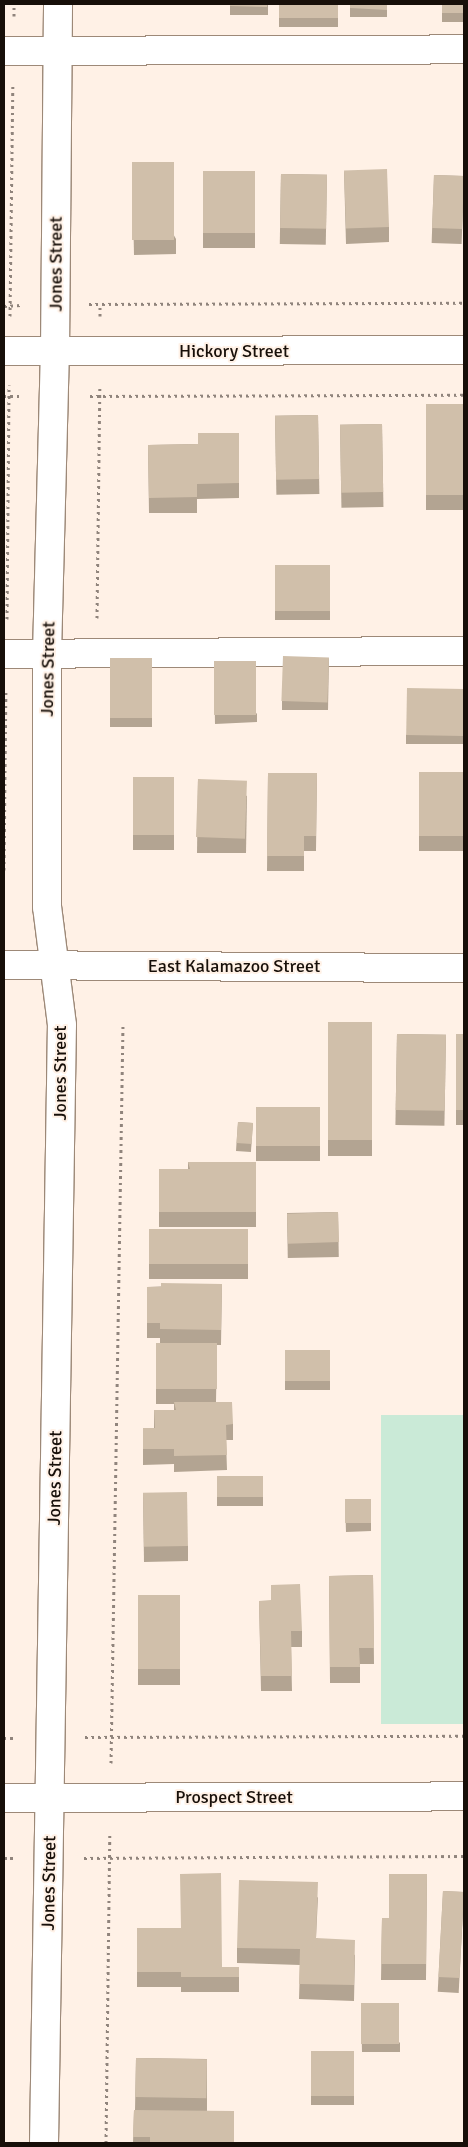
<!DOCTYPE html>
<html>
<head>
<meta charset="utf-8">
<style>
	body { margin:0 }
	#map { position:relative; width:468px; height:2147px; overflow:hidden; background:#fff1e6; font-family:Signika,sans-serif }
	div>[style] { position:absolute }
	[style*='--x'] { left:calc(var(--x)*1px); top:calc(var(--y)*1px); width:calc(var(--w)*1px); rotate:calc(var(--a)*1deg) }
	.green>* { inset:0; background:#caead7; transform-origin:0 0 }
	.path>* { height:3px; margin-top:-1.5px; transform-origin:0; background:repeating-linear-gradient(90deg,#90847c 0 2.5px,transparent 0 6.5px) }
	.roads { filter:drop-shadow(1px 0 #9d8978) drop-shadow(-1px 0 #9d8978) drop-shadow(0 1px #9d8978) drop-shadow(0 -1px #9d8978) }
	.minor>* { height:28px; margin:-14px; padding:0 14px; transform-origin:14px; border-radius:14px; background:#fff }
	.wall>* { inset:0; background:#b3a492; transform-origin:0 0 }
	.building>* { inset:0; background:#d0bfaa; transform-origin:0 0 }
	span { translate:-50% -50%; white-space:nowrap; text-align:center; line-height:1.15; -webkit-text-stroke:4px #fff1e6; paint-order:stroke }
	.street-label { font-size:18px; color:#170f09 }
	.frame { position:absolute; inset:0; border:5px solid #170f09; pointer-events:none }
</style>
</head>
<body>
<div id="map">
	<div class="green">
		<i style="left:381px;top:1415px;width:83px;height:309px"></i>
	</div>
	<div class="path">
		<i style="--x:14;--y:16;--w:12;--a:-90"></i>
		<i style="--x:89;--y:304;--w:375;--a:-0.2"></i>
		<i style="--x:4;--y:306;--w:17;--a:-3"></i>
		<i style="--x:10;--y:316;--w:231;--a:-89.3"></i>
		<i style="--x:100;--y:316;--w:12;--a:-90"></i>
		<i style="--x:4;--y:396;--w:15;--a:0"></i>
		<i style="--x:90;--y:396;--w:374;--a:-0.2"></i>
		<i style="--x:97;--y:618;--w:231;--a:-89.3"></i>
		<i style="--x:7;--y:619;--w:234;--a:-89.5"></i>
		<i style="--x:4;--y:870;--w:180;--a:-89.4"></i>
		<i style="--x:85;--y:1737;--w:379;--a:-0.2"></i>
		<i style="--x:4;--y:1738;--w:12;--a:0"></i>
		<i style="--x:111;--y:1763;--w:738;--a:-89.07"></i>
		<i style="--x:4;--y:1858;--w:9;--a:0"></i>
		<i style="--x:84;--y:1858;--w:380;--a:-0.3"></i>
		<i style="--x:106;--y:2143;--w:309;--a:-89.3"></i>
	</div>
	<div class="roads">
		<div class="minor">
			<i style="--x:4;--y:51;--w:460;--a:-0.2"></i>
			<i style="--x:4;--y:351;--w:460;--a:-0.1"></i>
			<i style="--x:4;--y:654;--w:460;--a:-0.4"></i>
			<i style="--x:4;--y:965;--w:460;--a:0.4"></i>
			<i style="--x:4;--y:1798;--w:460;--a:-0.2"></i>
			<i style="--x:44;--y:2143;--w:1118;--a:-89.08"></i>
			<i style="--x:62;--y:1025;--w:119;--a:-97.2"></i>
			<i style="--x:47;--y:907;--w:253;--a:-90"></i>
			<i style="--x:47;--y:654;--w:303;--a:-88.5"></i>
			<i style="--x:55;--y:351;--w:347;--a:-89.5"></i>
		</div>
	</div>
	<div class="wall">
		<i style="left:230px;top:4px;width:38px;height:11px"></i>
		<i style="left:279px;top:4px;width:59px;height:23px"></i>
		<i style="left:350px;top:4px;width:37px;height:13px"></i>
		<i style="left:442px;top:4px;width:22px;height:18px"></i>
		<i style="clip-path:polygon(132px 162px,176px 239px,176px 254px,134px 255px)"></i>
		<i style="left:203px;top:171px;width:52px;height:77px"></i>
		<i style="clip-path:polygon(344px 171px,389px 227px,389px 242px,346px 244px)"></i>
		<i style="left:281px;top:174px;width:46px;height:70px;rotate:1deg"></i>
		<i style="left:434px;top:175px;width:30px;height:68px;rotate:2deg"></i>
		<i style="left:426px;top:404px;width:38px;height:106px"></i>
		<i style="left:318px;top:415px;width:79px;height:43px;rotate:89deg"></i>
		<i style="left:382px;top:424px;width:83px;height:42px;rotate:89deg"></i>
		<i style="clip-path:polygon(239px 433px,239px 498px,197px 499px,197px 513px,149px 513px,148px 445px,198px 444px)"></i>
		<i style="left:275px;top:565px;width:55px;height:55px"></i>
		<i style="left:110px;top:658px;width:42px;height:69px"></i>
		<i style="clip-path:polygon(329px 658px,328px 710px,282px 710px,282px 701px)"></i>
		<i style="clip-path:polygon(214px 661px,257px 714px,257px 722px,215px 724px)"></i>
		<i style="clip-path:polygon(464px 689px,463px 744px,406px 744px,406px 735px)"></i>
		<i style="left:419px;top:772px;width:45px;height:79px"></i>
		<i style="clip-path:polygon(268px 773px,317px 773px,316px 851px,304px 851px,304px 871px,267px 871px)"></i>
		<i style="left:133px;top:777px;width:41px;height:73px"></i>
		<i style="clip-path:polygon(198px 779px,247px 796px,246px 853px,197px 853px)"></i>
		<i style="left:328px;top:1022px;width:44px;height:134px"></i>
		<i style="left:397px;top:1034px;width:49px;height:91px;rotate:1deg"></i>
		<i style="left:456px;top:1034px;width:8px;height:91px"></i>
		<i style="left:256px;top:1107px;width:64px;height:54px"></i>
		<i style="left:238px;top:1122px;width:15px;height:29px;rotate:4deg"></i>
		<i style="clip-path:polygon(188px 1162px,256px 1162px,256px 1227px,159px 1227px,159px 1169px,188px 1169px)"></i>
		<i style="left:338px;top:1212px;width:45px;height:51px;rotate:89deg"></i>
		<i style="left:248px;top:1229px;width:50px;height:99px;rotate:90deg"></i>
		<i style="clip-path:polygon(222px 1284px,221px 1345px,217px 1345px,216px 1402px,233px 1424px,233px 1440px,226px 1440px,227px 1470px,174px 1472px,174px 1464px,143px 1465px,143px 1428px,154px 1428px,154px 1410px,174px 1410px,174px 1404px,156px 1404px,156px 1343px,160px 1343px,160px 1338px,147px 1338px,147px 1287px)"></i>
		<i style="left:285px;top:1350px;width:45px;height:40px"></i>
		<i style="left:217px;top:1476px;width:46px;height:30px"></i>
		<i style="clip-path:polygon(143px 1493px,188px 1546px,188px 1561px,144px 1562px)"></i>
		<i style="clip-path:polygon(345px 1499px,371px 1523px,371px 1531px,346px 1532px)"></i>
		<i style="clip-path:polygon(373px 1575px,374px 1664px,360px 1664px,360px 1683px,330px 1683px,329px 1576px)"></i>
		<i style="left:138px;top:1595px;width:42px;height:90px"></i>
		<i style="clip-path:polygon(259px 1601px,302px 1631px,302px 1647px,291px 1647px,292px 1691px,261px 1691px)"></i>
		<i style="clip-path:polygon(427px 1874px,426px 1980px,381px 1980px,382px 1918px,389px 1918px)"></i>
		<i style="left:443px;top:1891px;width:21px;height:101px;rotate:3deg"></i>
		<i style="clip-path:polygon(318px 1897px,316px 1938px,355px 1955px,354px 2001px,299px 1999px,300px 1965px,237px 1963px,237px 1948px)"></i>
		<i style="clip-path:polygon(137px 1928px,222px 1967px,239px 1967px,239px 1992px,181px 1992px,181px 1987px,137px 1987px)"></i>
		<i style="clip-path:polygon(361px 2003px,400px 2043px,400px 2052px,362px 2052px)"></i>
		<i style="left:311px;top:2051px;width:43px;height:54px"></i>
		<i style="clip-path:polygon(136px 2058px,207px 2059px,207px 2111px,234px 2143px,133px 2143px,134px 2110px,135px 2110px)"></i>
	</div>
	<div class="building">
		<i style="clip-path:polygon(230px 4px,267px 4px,267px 7px,230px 6px)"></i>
		<i style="left:279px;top:4px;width:59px;height:14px"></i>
		<i style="clip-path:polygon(350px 4px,387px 4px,387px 10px,350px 8px)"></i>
		<i style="left:442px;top:4px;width:22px;height:9px"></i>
		<i style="left:132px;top:162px;width:42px;height:78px"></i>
		<i style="left:387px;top:169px;width:58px;height:43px;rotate:88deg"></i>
		<i style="left:203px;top:171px;width:52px;height:62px"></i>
		<i style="left:281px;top:174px;width:46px;height:54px;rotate:1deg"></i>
		<i style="left:434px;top:175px;width:30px;height:53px;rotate:2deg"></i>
		<i style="left:426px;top:404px;width:38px;height:91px"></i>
		<i style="left:318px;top:415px;width:64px;height:43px;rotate:89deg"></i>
		<i style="left:382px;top:424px;width:68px;height:42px;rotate:89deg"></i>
		<i style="clip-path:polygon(198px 433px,239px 433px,239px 483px,197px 484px,197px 497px,149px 498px,148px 445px,198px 444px)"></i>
		<i style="left:275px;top:565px;width:55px;height:46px"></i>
		<i style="left:283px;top:656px;width:46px;height:45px;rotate:2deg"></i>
		<i style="left:110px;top:658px;width:42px;height:60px"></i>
		<i style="left:214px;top:661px;width:42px;height:54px"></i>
		<i style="left:407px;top:688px;width:57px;height:47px;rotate:1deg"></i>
		<i style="left:419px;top:772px;width:45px;height:64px"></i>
		<i style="clip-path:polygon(268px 773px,317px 773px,316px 836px,304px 836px,304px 856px,267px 856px)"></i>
		<i style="left:133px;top:777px;width:41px;height:58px"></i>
		<i style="left:198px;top:779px;width:49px;height:58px;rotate:2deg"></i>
		<i style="left:328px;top:1022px;width:44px;height:118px"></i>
		<i style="left:397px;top:1034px;width:49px;height:76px;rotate:1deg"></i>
		<i style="left:456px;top:1034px;width:8px;height:76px"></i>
		<i style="left:256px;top:1107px;width:64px;height:39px"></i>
		<i style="left:238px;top:1122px;width:15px;height:21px;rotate:4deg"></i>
		<i style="clip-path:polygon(188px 1162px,256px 1162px,256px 1212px,159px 1212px,159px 1169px,190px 1169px)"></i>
		<i style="left:338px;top:1212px;width:30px;height:51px;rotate:88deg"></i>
		<i style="left:248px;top:1229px;width:35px;height:99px;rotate:90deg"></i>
		<i style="clip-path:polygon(161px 1283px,222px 1284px,221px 1330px,160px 1329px,160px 1323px,147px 1323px,147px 1287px,161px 1287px)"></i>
		<i style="left:156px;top:1343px;width:61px;height:46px"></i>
		<i style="left:285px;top:1350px;width:45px;height:31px"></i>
		<i style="clip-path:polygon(174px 1402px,232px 1402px,233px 1424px,226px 1425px,227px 1455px,174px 1456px,174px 1449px,143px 1449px,143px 1428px,155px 1428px,154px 1410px,176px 1410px)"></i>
		<i style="left:217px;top:1476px;width:46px;height:21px"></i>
		<i style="left:187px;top:1492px;width:54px;height:44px;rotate:89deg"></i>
		<i style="left:345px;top:1499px;width:26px;height:24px"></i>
		<i style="clip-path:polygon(373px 1575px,374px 1648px,359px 1648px,360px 1667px,330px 1667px,329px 1576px)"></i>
		<i style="clip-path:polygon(300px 1584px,302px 1631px,291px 1631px,292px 1676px,261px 1676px,259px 1601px,271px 1600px,271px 1585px)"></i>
		<i style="left:138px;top:1595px;width:42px;height:74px"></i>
		<i style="clip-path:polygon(221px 1873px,222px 1967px,239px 1967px,239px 1977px,181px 1977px,181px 1972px,137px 1972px,137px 1928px,181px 1928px,180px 1874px)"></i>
		<i style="clip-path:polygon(389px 1874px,427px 1874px,426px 1964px,381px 1964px,382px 1918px,389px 1918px)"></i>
		<i style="clip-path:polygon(239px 1880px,318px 1882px,316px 1938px,355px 1940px,354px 1985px,299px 1984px,300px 1949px,237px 1948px)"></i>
		<i style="left:443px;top:1891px;width:21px;height:86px;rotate:3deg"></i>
		<i style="left:361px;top:2003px;width:38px;height:41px"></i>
		<i style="left:311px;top:2051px;width:43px;height:45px"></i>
		<i style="left:136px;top:2058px;width:71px;height:39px;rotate:1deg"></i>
		<i style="clip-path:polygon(134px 2110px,234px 2111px,234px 2143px,150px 2143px,150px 2137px,133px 2137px)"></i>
	</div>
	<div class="street-label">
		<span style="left:56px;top:264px;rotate:-90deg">Jones Street</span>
		<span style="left:234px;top:351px">Hickory Street</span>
		<span style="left:48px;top:669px;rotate:-89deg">Jones Street</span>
		<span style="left:234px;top:966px">East Kalamazoo Street</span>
		<span style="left:60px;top:1073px;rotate:-90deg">Jones Street</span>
		<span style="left:55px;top:1478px;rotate:-89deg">Jones Street</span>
		<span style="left:234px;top:1797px">Prospect Street</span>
		<span style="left:49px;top:1883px;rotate:-89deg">Jones Street</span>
	</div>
	<div class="frame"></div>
</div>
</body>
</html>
